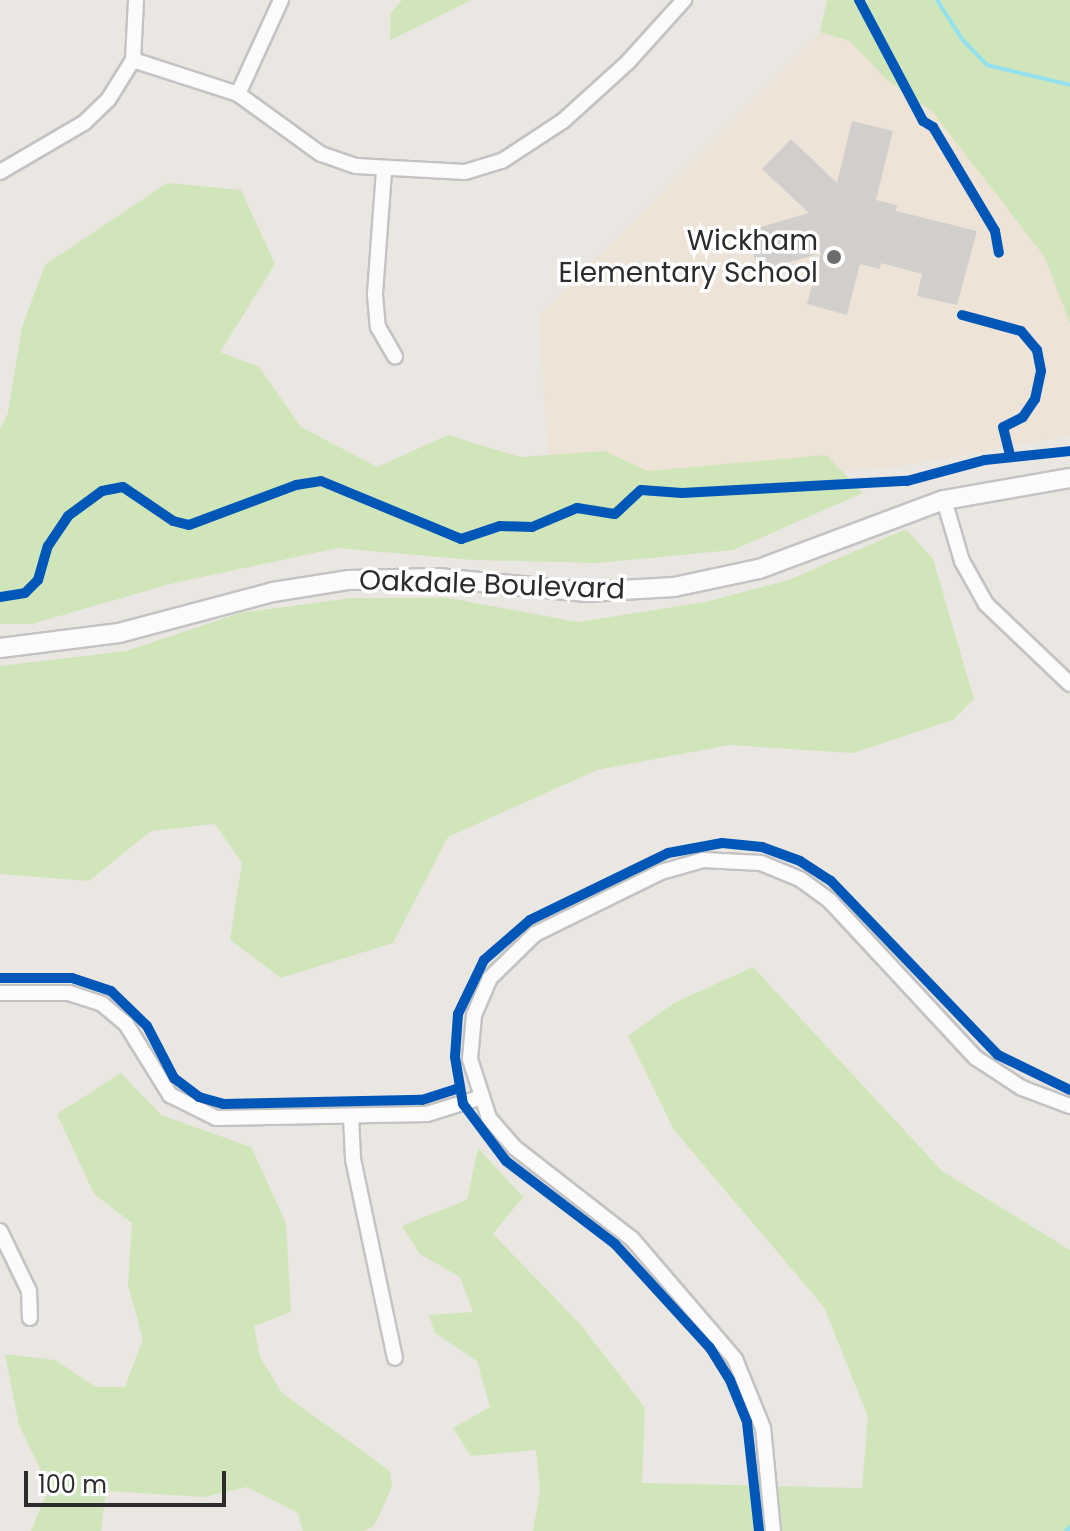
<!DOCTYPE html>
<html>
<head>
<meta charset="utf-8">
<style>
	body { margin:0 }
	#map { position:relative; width:1070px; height:1531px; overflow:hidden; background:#eae6e2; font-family:Poppins,sans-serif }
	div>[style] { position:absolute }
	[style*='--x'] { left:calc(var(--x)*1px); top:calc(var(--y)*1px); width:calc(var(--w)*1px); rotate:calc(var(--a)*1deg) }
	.education>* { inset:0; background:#ede3d6 }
	.green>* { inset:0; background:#d0e6ba }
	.stream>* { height:4px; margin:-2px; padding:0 2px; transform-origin:2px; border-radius:2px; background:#93e0ee }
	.building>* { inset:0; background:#d1cecb }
	.roads { filter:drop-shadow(2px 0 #c4c3c3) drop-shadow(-2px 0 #c4c3c3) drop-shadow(0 2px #c4c3c3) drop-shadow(0 -2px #c4c3c3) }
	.street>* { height:14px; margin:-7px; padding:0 7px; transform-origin:7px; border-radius:7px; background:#fcfbfb }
	.secondary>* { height:18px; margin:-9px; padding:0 9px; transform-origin:9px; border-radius:9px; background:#fcfbfb }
	.cycleway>* { height:10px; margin:-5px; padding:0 5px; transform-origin:5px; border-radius:5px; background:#0057b8 }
	.dots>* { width:22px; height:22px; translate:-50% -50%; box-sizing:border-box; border:4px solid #fff; border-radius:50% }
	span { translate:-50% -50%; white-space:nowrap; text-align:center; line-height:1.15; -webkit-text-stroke:7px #fff; paint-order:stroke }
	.poi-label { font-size:28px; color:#2c2c2c }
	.right { translate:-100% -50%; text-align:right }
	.street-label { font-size:28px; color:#2c2c2c }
	.scale { position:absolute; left:24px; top:1471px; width:202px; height:36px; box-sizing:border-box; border:4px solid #2c2c2c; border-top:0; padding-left:10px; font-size:24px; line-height:28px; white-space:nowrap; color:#2c2c2c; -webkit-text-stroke:6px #fff; paint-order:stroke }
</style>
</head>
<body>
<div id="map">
	<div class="education">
		<i style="clip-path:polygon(820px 32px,978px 78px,1070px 199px,1070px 436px,890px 468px,550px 491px,539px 316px)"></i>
	</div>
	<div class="green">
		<i style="clip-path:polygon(402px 0,472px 0,390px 40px,391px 13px)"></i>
		<i style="clip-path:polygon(827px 0,1070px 0,1070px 323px,1044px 256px,932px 111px,886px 79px,850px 41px,820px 32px)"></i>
		<i style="clip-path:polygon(167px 183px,241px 190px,275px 264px,220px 352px,259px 367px,301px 427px,377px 467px,448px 435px,520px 457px,604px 451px,648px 471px,826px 455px,863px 493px,733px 550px,598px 563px,473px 560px,338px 548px,170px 584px,32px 624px,0 624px,0 429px,8px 413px,22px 327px,45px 265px)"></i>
		<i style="clip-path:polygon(906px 529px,933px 559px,974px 699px,953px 720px,853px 753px,729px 745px,597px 770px,448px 837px,393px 943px,281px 978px,230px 940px,242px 863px,215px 824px,151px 831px,89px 881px,0 874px,0 666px,126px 651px,240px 613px,351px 598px,448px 598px,578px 622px,705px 602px,789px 580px)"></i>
		<i style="clip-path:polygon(753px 967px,942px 1171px,1070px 1250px,1070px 1531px,533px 1531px,540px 1491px,536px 1450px,471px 1456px,453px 1428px,490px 1407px,477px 1361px,435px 1333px,429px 1315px,473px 1312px,460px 1277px,420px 1254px,402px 1226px,467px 1200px,478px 1148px,523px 1197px,493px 1234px,581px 1325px,645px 1408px,642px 1483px,862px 1488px,868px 1417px,824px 1307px,674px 1130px,628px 1036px,674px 1003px)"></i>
		<i style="clip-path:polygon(121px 1073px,161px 1115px,251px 1147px,286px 1223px,291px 1312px,254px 1326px,260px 1357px,282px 1393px,390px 1471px,392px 1487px,374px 1526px,364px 1531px,303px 1531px,298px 1513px,247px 1487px,205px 1497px,106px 1491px,101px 1531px,31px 1531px,49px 1487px,19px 1425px,5px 1354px,55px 1360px,96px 1387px,125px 1387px,143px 1339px,128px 1285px,132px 1223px,94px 1194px,57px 1114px)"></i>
	</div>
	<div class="stream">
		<i style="--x:937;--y:0;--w:46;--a:57.3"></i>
		<i style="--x:962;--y:39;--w:36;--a:46"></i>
		<i style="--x:987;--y:65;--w:85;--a:13.5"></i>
		<i style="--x:1066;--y:1531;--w:6;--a:-45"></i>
	</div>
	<div class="building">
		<i style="clip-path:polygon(852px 121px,893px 131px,876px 200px,897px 205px,896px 211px,977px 231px,957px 305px,917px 296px,922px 274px,881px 263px,880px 269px,860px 264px,847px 315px,807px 304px,821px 253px,758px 271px,747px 231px,809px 213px,762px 169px,791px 139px,837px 183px)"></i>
	</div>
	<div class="roads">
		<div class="street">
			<i style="--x:133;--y:60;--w:110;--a:17.9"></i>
			<i style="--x:238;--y:94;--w:102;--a:35.9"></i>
			<i style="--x:321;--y:154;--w:37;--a:19"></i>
			<i style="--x:356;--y:166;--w:109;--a:3.2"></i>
			<i style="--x:465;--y:172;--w:39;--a:-17"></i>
			<i style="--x:502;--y:161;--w:73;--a:-33.3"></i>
			<i style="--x:563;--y:121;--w:88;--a:-42.2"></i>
			<i style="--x:628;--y:62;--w:84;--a:-47.9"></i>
			<i style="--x:238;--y:94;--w:103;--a:-65.4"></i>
			<i style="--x:384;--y:171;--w:124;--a:94.2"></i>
			<i style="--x:375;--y:295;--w:32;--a:85"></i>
			<i style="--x:378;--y:327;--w:34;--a:60"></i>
			<i style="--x:0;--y:172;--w:97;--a:-30.3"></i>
			<i style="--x:84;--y:123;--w:33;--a:-44"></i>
			<i style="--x:108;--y:100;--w:47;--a:-58"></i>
			<i style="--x:133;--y:60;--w:60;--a:-87.1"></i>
			<i style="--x:944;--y:500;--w:64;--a:73.6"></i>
			<i style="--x:962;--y:561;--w:49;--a:60.8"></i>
			<i style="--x:986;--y:604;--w:116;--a:43.6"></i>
			<i style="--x:0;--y:993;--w:69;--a:0"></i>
			<i style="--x:69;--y:993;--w:35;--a:18"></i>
			<i style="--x:102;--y:1004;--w:31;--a:40"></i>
			<i style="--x:126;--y:1024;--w:84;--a:58.2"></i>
			<i style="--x:170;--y:1095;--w:51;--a:26.6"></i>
			<i style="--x:216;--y:1118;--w:211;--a:-1.1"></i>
			<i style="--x:427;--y:1114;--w:54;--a:-17.1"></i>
			<i style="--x:351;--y:1116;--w:43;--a:87.3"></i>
			<i style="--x:353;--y:1159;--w:203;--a:78.1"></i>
			<i style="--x:0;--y:1231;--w:67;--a:64.2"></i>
			<i style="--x:29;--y:1291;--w:27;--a:88"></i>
			<i style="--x:773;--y:1531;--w:103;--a:-95.5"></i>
			<i style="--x:763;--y:1428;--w:74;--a:-112.1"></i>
			<i style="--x:735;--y:1359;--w:158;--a:-130.6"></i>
			<i style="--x:632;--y:1239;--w:148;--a:-142.1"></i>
			<i style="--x:515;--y:1148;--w:40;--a:-131"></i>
			<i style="--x:489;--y:1118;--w:62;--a:-107.9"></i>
			<i style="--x:470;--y:1059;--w:44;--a:-84.8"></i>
			<i style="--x:474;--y:1015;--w:40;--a:-66.6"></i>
			<i style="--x:490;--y:978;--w:63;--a:-44.4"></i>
			<i style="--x:535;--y:934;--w:140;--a:-26.2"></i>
			<i style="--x:661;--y:872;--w:44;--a:-15.9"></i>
			<i style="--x:703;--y:860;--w:58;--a:3"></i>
			<i style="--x:761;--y:863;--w:42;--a:22.3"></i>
			<i style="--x:800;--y:879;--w:37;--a:36"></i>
			<i style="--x:830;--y:901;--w:214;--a:47.1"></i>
			<i style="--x:976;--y:1058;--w:55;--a:33.1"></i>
			<i style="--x:1022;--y:1088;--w:51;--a:20.6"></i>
		</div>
		<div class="secondary">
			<i style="--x:0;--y:648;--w:120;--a:-7.2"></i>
			<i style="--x:119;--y:633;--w:159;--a:-14.9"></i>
			<i style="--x:273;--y:592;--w:77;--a:-9"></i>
			<i style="--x:349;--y:580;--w:89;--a:-1.3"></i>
			<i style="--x:438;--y:578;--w:150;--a:5.4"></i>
			<i style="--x:587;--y:592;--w:87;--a:-3.3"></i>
			<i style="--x:674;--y:587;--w:87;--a:-12"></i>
			<i style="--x:759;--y:569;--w:197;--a:-20.5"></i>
			<i style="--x:944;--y:500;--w:128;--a:-9.9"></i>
		</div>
	</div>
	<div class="cycleway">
		<i style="--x:859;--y:0;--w:137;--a:62.1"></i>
		<i style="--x:923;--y:121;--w:12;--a:31"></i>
		<i style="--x:933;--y:127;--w:121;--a:59.2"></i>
		<i style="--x:995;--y:231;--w:22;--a:80"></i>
		<i style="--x:962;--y:315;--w:61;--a:15.2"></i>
		<i style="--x:1021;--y:331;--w:25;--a:50"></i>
		<i style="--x:1037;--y:350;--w:21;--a:79"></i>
		<i style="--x:1041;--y:371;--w:29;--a:102"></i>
		<i style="--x:1035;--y:399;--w:22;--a:124"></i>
		<i style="--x:1023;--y:417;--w:22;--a:153"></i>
		<i style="--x:1003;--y:427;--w:30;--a:76"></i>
		<i style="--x:0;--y:597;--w:25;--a:-9"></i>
		<i style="--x:25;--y:593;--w:18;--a:-45"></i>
		<i style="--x:38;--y:580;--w:35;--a:-74"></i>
		<i style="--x:48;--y:546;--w:36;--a:-56"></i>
		<i style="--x:68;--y:516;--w:42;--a:-36.3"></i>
		<i style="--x:102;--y:491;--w:21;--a:-11"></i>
		<i style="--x:123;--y:487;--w:60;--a:34.2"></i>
		<i style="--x:173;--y:521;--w:16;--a:14"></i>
		<i style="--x:189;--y:525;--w:114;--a:-20.5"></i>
		<i style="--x:296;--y:485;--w:25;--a:-9"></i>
		<i style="--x:321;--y:481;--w:152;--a:22.5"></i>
		<i style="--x:461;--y:539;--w:41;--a:-18.4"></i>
		<i style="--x:500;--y:526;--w:32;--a:2"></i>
		<i style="--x:532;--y:527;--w:49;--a:-22.9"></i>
		<i style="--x:577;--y:508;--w:38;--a:9"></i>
		<i style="--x:615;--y:514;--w:35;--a:-43"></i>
		<i style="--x:641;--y:490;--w:41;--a:4.2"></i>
		<i style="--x:682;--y:493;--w:225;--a:-3.1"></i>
		<i style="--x:907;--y:481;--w:81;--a:-15.1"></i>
		<i style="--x:985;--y:460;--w:85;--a:-6"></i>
		<i style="--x:0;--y:978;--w:72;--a:0"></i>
		<i style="--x:72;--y:978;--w:41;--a:18.4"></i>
		<i style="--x:111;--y:991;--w:50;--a:44.2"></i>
		<i style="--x:147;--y:1026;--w:59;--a:62.6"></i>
		<i style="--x:174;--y:1078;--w:31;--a:37"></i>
		<i style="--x:199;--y:1097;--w:25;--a:16"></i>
		<i style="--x:223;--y:1104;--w:199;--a:-1.2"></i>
		<i style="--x:422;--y:1100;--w:40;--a:-18"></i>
		<i style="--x:759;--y:1531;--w:110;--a:-96.3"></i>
		<i style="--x:747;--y:1422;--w:45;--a:-112"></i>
		<i style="--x:730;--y:1380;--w:39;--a:-122"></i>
		<i style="--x:709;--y:1347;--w:139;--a:-132.4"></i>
		<i style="--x:615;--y:1244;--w:137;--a:-142.7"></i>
		<i style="--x:506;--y:1161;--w:71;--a:-127"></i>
		<i style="--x:463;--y:1104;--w:48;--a:-99.7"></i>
		<i style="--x:455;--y:1057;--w:43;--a:-86"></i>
		<i style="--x:458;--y:1014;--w:60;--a:-64.3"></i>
		<i style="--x:484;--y:960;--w:61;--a:-41"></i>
		<i style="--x:530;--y:920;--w:153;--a:-25.9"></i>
		<i style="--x:668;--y:853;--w:55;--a:-10.5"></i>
		<i style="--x:722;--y:843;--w:40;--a:5.7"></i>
		<i style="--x:762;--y:847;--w:40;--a:20.2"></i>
		<i style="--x:800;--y:861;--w:37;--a:33"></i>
		<i style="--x:831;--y:881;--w:241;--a:46.2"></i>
		<i style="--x:998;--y:1055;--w:80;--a:25.9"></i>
	</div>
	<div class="dots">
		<i style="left:834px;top:257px;background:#6e6d6c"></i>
	</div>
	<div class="poi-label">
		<span class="right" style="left:818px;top:257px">Wickham<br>Elementary School</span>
	</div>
	<div class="street-label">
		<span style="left:492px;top:585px;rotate:2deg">Oakdale Boulevard</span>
	</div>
	<div class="scale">100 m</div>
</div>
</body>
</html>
